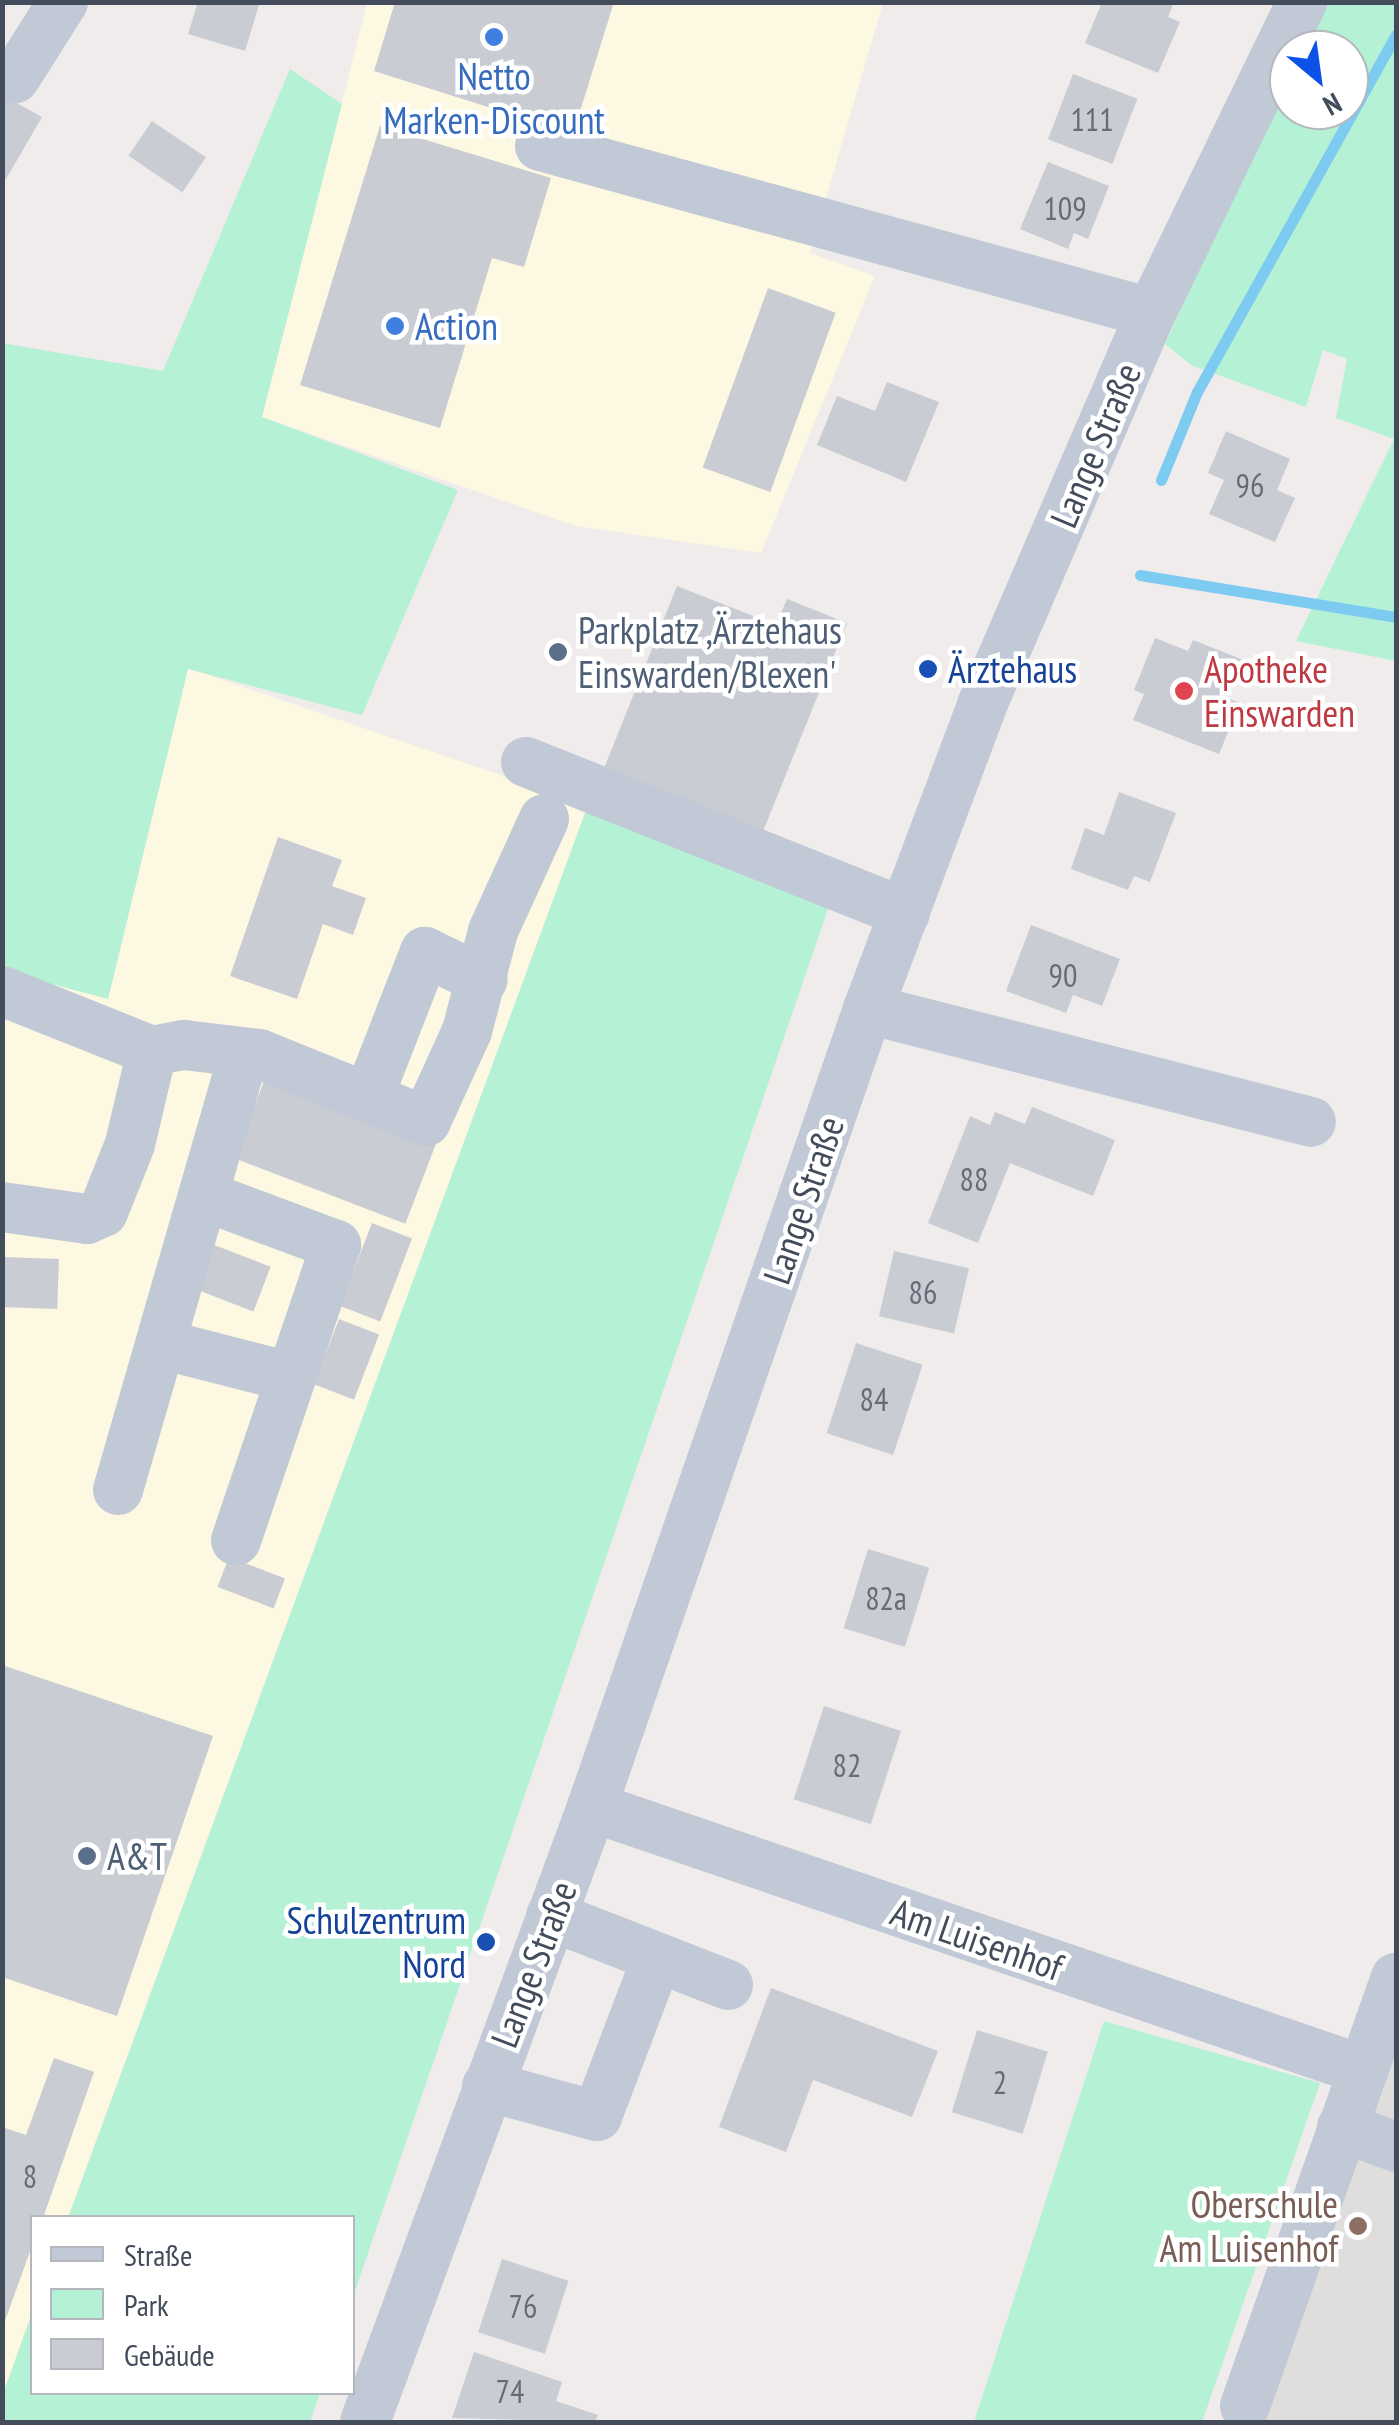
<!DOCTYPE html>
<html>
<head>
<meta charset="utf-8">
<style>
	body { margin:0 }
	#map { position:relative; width:1399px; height:2425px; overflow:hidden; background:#efeceb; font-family:"PT Sans Narrow",sans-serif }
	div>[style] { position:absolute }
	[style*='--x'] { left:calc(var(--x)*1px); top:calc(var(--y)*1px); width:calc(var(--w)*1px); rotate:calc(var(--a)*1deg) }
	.commercial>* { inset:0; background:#fdf8e1 }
	.education>* { inset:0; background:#e0dddd }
	.green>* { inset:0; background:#b5f1d4 }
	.stream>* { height:11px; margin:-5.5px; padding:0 5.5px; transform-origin:5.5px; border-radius:5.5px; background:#7ecbf2 }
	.building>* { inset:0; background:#caccd4; transform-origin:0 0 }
	.minor>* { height:50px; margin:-25px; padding:0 25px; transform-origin:25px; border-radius:25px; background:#c0c9d5 }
	.dots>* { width:28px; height:28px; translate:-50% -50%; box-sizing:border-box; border:5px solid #fff; border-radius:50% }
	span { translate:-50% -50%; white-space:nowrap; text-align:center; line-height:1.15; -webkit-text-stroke:9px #fff; paint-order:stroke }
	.number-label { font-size:32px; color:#656c78 }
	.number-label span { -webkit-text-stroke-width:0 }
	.shop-label { font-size:38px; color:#366cbe }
	.left { translate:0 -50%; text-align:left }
	.street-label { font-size:38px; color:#434c5a }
	.service-label { font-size:38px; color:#4e5e75 }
	.transit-label { font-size:38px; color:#164399 }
	.right { translate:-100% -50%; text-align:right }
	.health-label { font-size:38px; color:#be3a42 }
	.education-label { font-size:38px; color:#785e54 }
	.frame { position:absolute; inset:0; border:5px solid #434c5a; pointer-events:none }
	.legend { position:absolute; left:30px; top:2215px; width:325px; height:180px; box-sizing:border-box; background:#fff; border:2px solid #b4b7bd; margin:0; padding:12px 18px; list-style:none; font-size:30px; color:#434c5a }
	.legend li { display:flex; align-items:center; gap:20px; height:50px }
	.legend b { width:50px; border:2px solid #b4b7bd }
	.north { position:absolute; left:1269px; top:30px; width:100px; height:100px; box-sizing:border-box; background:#fff; border:2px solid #b4b7bd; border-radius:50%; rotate:151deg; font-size:28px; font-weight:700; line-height:40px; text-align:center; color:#434c5a }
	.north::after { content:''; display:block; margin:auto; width:35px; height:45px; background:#0c51e8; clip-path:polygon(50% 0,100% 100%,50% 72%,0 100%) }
</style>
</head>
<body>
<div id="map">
	<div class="commercial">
		<i style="clip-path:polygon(367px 3px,883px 3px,810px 253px,875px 276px,761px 553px,576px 526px,262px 417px)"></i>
		<i style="clip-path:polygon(188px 668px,588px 805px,68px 2217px,32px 2218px,32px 2313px,3px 2394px,3px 942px,112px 984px)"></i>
	</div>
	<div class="education">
		<i style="clip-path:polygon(1396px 2029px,1396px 2422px,1243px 2422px)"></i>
	</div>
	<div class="green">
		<i style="clip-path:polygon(1320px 3px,1396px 3px,1396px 661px,1296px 641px,1394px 439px,1336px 418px,1347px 359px,1323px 350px,1306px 407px,1191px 365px,1165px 344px,1289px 71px,1289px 110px,1349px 110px,1349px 50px,1299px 50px)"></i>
		<i style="clip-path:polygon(290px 69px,342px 104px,262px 417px,458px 490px,362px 715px,188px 669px,108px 999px,3px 971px,2px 343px,163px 371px)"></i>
		<i style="clip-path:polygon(588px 805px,830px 903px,353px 2297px,352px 2218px,68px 2218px)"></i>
		<i style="clip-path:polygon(1104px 2021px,1320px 2083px,1202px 2422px,974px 2422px)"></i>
		<i style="clip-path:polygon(32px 2313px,32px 2392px,320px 2393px,310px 2422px,3px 2422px,3px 2394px)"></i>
	</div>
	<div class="stream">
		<i style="--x:1161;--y:480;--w:95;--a:-67.8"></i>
		<i style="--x:1197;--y:392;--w:409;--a:-60.9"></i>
		<i style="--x:1140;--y:575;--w:259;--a:9.3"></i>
	</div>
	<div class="building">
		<i style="clip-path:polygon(198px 2px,260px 2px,245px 51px,188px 34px)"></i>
		<i style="clip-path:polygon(395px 2px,614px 2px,573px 134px,374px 71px)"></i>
		<i style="clip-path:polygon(1102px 2px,1174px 2px,1168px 17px,1180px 22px,1158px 73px,1085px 43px)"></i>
		<i style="left:1073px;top:74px;width:69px;height:70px;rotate:21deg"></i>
		<i style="clip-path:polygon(2px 95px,42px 117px,2px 186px)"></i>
		<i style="left:152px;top:121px;width:65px;height:42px;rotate:34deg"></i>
		<i style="clip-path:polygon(380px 126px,551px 178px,524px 267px,492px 258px,440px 428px,300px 385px)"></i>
		<i style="clip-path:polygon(1048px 162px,1109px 186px,1088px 239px,1074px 233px,1068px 249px,1020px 229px)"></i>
		<i style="left:768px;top:288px;width:72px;height:191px;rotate:20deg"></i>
		<i style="clip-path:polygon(887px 382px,939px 402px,906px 482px,817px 445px,837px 396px,875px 411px)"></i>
		<i style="clip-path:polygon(1226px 431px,1290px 459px,1277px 490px,1295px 498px,1275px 542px,1209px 514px,1224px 480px,1208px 473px)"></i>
		<i style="clip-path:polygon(677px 586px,776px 625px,787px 599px,847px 623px,762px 834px,603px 771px)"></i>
		<i style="clip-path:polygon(1155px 638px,1188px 651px,1193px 640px,1241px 659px,1225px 697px,1240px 703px,1219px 754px,1133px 720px,1144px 694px,1134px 690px)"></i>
		<i style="clip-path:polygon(1119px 792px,1176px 813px,1150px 882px,1134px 876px,1128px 890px,1071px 869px,1085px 828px,1104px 835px)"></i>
		<i style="clip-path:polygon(278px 837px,342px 860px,332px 886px,366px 898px,353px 935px,323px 924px,297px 999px,230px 976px)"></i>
		<i style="clip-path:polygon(1031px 925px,1120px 959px,1102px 1006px,1073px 995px,1066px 1013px,1006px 991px)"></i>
		<i style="left:266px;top:1076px;width:183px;height:88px;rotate:21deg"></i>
		<i style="clip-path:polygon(1032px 1107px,1115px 1140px,1093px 1196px,1010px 1163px,978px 1243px,928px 1223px,970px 1116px,990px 1125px,995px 1112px,1025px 1124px)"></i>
		<i style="left:372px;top:1223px;width:43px;height:89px;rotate:21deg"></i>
		<i style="left:209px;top:1243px;width:66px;height:48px;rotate:21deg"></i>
		<i style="left:894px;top:1251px;width:77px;height:67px;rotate:13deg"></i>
		<i style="left:2px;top:1257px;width:57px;height:50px;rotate:2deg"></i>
		<i style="left:339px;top:1319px;width:43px;height:70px;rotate:21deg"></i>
		<i style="left:856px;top:1343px;width:70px;height:95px;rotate:18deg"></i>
		<i style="left:868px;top:1549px;width:64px;height:83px;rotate:17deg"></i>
		<i style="left:229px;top:1557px;width:60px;height:32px;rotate:21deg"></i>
		<i style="clip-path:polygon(2px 1665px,213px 1736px,117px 2016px,2px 1977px)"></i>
		<i style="left:824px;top:1706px;width:81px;height:98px;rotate:18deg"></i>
		<i style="clip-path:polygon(771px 1988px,938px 2051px,912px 2117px,813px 2080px,786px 2152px,719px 2127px)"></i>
		<i style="left:977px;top:2030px;width:74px;height:86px;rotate:17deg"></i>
		<i style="clip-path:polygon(54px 2058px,94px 2072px,43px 2218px,32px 2218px,32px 2246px,2px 2329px,2px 2127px,26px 2135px)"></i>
		<i style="left:502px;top:2259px;width:70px;height:77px;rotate:18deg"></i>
		<i style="clip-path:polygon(474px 2352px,562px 2382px,556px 2401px,598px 2415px,595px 2422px,452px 2418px)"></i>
	</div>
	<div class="minor">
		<i style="--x:15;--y:78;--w:90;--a:-57.7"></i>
		<i style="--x:540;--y:146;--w:633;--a:15.29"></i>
		<i style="--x:526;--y:762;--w:408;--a:21.7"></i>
		<i style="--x:2;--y:991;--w:162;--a:21.8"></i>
		<i style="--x:152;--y:1051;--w:33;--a:-11"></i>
		<i style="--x:184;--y:1045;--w:76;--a:6.8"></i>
		<i style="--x:259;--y:1054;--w:180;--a:21.9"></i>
		<i style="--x:426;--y:1121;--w:99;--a:-65.5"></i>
		<i style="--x:467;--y:1031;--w:103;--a:-75.4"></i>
		<i style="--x:493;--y:931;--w:123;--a:-65.5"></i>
		<i style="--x:868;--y:1009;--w:457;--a:14.3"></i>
		<i style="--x:368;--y:1098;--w:157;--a:-68.7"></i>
		<i style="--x:425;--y:952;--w:64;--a:25.8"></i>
		<i style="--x:207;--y:1197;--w:138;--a:20.4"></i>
		<i style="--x:336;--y:1245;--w:312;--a:108.7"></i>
		<i style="--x:2;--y:1207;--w:86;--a:8"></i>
		<i style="--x:87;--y:1219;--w:17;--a:-24"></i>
		<i style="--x:103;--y:1212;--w:73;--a:-68.3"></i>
		<i style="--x:130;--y:1144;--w:96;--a:-76.7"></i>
		<i style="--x:165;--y:1345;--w:130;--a:14.3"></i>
		<i style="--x:118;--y:1490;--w:455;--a:-73.9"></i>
		<i style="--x:592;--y:1807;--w:815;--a:18.84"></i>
		<i style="--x:551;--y:1916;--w:190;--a:21.3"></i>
		<i style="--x:487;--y:2086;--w:114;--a:15.3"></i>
		<i style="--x:597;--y:2116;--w:169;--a:-69.2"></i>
		<i style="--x:1342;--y:2127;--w:58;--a:20.3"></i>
		<i style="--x:1245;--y:2406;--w:454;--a:-70.6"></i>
		<i style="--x:365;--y:2422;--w:656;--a:-69.74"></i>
		<i style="--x:592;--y:1807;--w:844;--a:-70.92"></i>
		<i style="--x:868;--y:1009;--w:325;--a:-69.4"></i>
		<i style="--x:982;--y:705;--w:427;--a:-66.7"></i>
		<i style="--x:1151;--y:313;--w:346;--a:-64.1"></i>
	</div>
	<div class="dots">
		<i style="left:494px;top:37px;background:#3f7fe0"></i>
		<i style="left:395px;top:326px;background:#3f7fe0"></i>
		<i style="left:558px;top:652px;background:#5c6f8a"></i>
		<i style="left:928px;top:669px;background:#1a4fb4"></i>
		<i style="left:1184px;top:691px;background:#e0444e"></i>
		<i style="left:87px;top:1856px;background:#5c6f8a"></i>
		<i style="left:486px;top:1942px;background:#1a4fb4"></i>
		<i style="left:1358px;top:2226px;background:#8d6e63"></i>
	</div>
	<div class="number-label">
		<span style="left:1092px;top:119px">111</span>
		<span style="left:1065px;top:208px">109</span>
		<span style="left:1250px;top:485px">96</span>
		<span style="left:1063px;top:975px">90</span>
		<span style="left:974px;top:1179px">88</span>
		<span style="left:923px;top:1292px">86</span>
		<span style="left:874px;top:1399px">84</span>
		<span style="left:886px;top:1598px">82a</span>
		<span style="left:847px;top:1765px">82</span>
		<span style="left:1000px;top:2082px">2</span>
		<span style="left:30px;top:2176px">8</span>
		<span style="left:523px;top:2306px">76</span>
		<span style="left:510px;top:2391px">74</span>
	</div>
	<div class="shop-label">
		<span style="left:494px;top:98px">Netto<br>Marken-Discount</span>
		<span class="left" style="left:415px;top:326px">Action</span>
	</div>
	<div class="street-label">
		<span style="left:1095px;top:445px;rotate:-67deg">Lange Straße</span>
		<span style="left:803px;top:1200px;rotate:-71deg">Lange Straße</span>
		<span style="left:977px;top:1939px;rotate:19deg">Am Luisenhof</span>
		<span style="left:533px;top:1964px;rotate:-69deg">Lange Straße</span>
	</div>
	<div class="service-label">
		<span class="left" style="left:578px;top:652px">Parkplatz ,Ärztehaus<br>Einswarden/Blexen'</span>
		<span class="left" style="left:107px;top:1856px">A&amp;T</span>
	</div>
	<div class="transit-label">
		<span class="left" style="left:948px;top:669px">Ärztehaus</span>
		<span class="right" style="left:466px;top:1942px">Schulzentrum<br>Nord</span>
	</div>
	<div class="health-label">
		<span class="left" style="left:1204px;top:691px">Apotheke<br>Einswarden</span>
	</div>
	<div class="education-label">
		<span class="right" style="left:1338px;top:2226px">Oberschule<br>Am Luisenhof</span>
	</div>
	<div class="frame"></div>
	<ul class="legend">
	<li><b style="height:12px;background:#c0c9d5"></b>Straße</li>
	<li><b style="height:28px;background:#b5f1d4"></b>Park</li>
	<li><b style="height:28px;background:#caccd4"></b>Gebäude</li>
	</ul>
	<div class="north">N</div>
</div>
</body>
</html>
